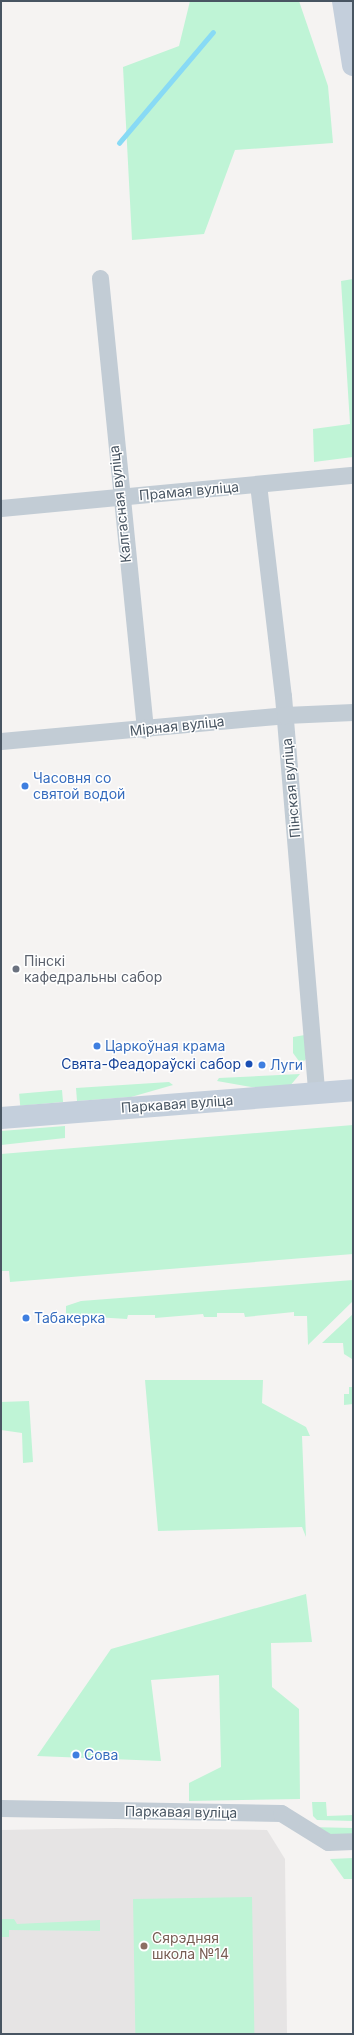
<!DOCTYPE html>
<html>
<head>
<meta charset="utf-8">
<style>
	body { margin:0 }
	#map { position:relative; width:354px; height:2035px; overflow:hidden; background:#f5f3f2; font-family:Inter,sans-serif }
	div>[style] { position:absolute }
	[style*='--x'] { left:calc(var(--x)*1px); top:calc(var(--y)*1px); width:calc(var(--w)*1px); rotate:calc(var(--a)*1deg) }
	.education>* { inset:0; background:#e6e4e4 }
	.green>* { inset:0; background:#bff4d6; transform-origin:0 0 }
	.stream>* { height:4.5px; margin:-2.25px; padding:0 2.25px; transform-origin:2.25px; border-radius:2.25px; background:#88daf5 }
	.street>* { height:17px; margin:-8.5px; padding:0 8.5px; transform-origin:8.5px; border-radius:8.5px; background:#c2ccd5 }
	.secondary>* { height:22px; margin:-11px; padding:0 11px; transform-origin:11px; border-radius:11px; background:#c4cfdc }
	.dots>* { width:11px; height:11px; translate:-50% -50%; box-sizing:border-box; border:2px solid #fff; border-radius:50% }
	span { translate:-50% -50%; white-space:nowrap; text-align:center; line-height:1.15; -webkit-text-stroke:3px #fff; paint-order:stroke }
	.street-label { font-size:14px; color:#485562 }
	.shop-label { font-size:14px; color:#366cbe }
	.left { translate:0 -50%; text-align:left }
	.worship-label { font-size:14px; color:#5b616d }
	.transit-label { font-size:14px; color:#164399 }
	.right { translate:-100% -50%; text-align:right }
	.education-label { font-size:14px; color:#785e54 }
	.frame { position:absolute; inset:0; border:2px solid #485562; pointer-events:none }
</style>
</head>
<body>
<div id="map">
	<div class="education">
		<i style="clip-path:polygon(116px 1828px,267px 1830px,285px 1859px,287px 2034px,1px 2034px,1px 1830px)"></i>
	</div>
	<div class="green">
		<i style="clip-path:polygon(190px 1px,299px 1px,328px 86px,333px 143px,235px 150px,204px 234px,132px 240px,123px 67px,179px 46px)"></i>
		<i style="clip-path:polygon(353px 279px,353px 457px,314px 462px,313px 429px,350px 424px,341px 281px)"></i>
		<i style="clip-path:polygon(305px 1035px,306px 1059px,301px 1064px,293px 1053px,293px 1037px)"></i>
		<i style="clip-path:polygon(300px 1074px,289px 1087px,251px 1087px,217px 1081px,219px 1078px)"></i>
		<i style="clip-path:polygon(169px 1082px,173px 1085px,131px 1097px,77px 1101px,76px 1088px)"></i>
		<i style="left:62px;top:1090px;width:12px;height:43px;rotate:85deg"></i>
		<i style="clip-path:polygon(353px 1125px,353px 1254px,10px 1282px,9px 1271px,1px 1271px,1px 1154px)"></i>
		<i style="clip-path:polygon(65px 1126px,65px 1138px,1px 1145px,1px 1131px)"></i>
		<i style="clip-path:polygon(353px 1280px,353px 1301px,308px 1345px,307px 1316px,294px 1316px,294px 1312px,245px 1317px,244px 1313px,217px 1313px,217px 1317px,204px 1317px,203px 1314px,155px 1318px,155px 1315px,128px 1315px,127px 1319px,79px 1316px,79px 1319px,66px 1320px,66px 1306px,81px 1301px)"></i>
		<i style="clip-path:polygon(353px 1314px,353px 1404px,344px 1405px,344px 1394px,349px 1394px,349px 1387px,352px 1387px,352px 1359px,344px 1354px,343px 1343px,322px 1343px)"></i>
		<i style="clip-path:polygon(145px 1380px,263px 1380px,262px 1403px,306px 1427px,310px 1436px,302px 1436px,306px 1537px,302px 1527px,158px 1531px)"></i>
		<i style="clip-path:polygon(29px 1401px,33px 1462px,23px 1463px,22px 1433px,1px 1430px,1px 1402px)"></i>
		<i style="clip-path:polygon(306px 1594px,312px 1642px,271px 1643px,272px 1687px,299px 1709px,300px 1799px,189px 1801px,189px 1783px,221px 1767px,219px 1675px,151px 1680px,161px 1761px,37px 1756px,111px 1649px)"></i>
		<i style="clip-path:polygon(312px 1802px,326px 1802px,327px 1816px,353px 1815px,353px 1821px,317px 1820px,313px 1816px)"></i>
		<i style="clip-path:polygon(308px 1827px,353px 1828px,353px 1835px,329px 1836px)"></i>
		<i style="clip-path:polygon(353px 1858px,353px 1879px,344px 1879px,330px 1859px)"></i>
		<i style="left:252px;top:1897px;width:137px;height:119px;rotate:89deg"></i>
		<i style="clip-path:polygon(1px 1919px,14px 1919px,17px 1924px,100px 1920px,100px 1931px,9px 1930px,9px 1937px,1px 1937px)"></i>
	</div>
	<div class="stream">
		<i style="--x:119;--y:143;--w:145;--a:-49.7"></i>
	</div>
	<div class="street">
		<i style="--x:100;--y:278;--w:454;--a:84.3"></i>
		<i style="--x:258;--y:484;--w:213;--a:83.3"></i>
		<i style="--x:283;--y:696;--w:398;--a:85.2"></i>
		<i style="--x:1;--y:508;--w:354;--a:-5.4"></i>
		<i style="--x:1;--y:741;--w:285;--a:-5.2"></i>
		<i style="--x:285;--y:715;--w:68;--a:-2.5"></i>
		<i style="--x:1;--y:1808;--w:280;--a:1"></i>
		<i style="--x:281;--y:1813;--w:55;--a:31.7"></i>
		<i style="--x:328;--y:1842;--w:25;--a:-2"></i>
	</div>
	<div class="secondary">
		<i style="--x:343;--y:1;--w:65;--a:81.1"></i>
		<i style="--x:1;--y:1118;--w:353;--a:-4.5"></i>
	</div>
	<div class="dots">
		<i style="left:25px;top:786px;background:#3f7fe0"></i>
		<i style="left:16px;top:969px;background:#6b7280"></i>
		<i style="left:97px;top:1046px;background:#3f7fe0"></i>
		<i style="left:249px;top:1064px;background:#1a4fb4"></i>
		<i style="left:262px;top:1065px;background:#3f7fe0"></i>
		<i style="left:26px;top:1318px;background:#3f7fe0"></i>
		<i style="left:76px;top:1755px;background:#3f7fe0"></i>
		<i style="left:144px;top:1946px;background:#8d6e63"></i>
	</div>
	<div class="street-label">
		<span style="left:189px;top:491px;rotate:-5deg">Прамая вуліца</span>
		<span style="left:120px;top:504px;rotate:-96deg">Калгасная вуліца</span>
		<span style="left:177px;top:726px;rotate:-6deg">Мірная вуліца</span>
		<span style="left:291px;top:788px;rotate:-95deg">Пінская вуліца</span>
		<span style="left:177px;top:1104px;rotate:-4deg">Паркавая вуліца</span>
		<span style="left:181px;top:1812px;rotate:1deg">Паркавая вуліца</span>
	</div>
	<div class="shop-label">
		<span class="left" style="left:33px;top:786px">Часовня со<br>святой водой</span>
		<span class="left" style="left:105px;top:1046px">Царкоўная крама</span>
		<span class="left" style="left:270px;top:1065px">Луги</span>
		<span class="left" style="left:34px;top:1318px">Табакерка</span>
		<span class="left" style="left:84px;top:1755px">Сова</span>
	</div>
	<div class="worship-label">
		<span class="left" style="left:24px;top:969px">Пінскі<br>кафедральны сабор</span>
	</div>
	<div class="transit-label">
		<span class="right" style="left:241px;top:1064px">Свята-Феадораўскі сабор</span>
	</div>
	<div class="education-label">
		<span class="left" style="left:152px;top:1946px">Сярэдняя<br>школа №14</span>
	</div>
	<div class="frame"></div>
</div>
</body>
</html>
